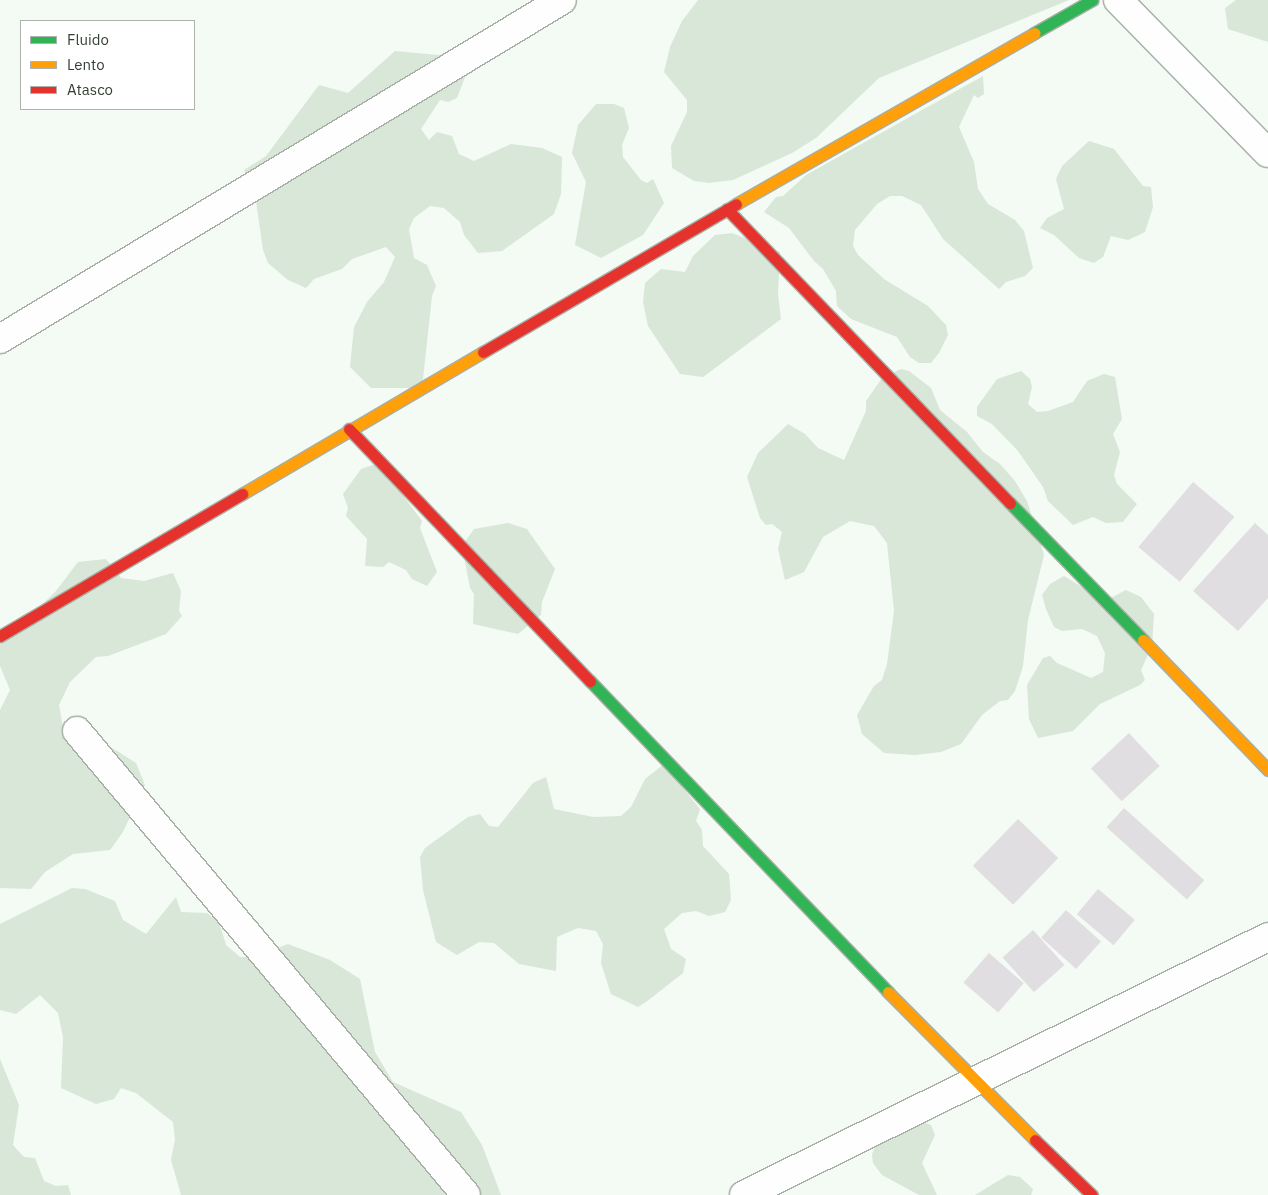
<!DOCTYPE html>
<html>
<head>
<meta charset="utf-8">
<style>
	body { margin:0 }
	#map { position:relative; width:1268px; height:1195px; overflow:hidden; background:#f4faf4; font-family:"IBM Plex Sans",sans-serif }
	div>[style] { position:absolute }
	[style*='--x'] { left:calc(var(--x)*1px); top:calc(var(--y)*1px); width:calc(var(--w)*1px); rotate:calc(var(--a)*1deg) }
	.green>* { inset:0; background:#d8e7d7 }
	.building>* { inset:0; background:#e1dee1; transform-origin:0 0 }
	.roads { filter:drop-shadow(1px 0 #a7afa6) drop-shadow(-1px 0 #a7afa6) drop-shadow(0 1px #a7afa6) drop-shadow(0 -1px #a7afa6) }
	.street>* { height:28px; margin:-14px; padding:0 14px; transform-origin:14px; border-radius:14px; background:#fdfefd }
	.fast>* { height:11px; margin:-5.5px; padding:0 5.5px; transform-origin:5.5px; border-radius:5.5px; background:#30b455 }
	.slow>* { height:11px; margin:-5.5px; padding:0 5.5px; transform-origin:5.5px; border-radius:5.5px; background:#ff9f0a }
	.jam>* { height:11px; margin:-5.5px; padding:0 5.5px; transform-origin:5.5px; border-radius:5.5px; background:#e5322d }
	span { translate:-50% -50%; white-space:nowrap; text-align:center; line-height:1.15; -webkit-text-stroke:5px #fff; paint-order:stroke }
	.legend { position:absolute; left:20px; top:20px; width:175px; height:90px; box-sizing:border-box; background:#fff; border:1px solid #aeb3ae; margin:0; padding:6px 9px; list-style:none; font-size:15px; color:#354035 }
	.legend li { display:flex; align-items:center; gap:10px; height:25px }
	.legend b { width:25px; border:1px solid #aeb3ae }
</style>
</head>
<body>
<div id="map">
	<div class="green">
		<i style="clip-path:polygon(698px 0,1069px 0,879px 78px,816px 138px,792px 153px,733px 180px,709px 183px,694px 181px,672px 168px,671px 146px,687px 112px,687px 100px,664px 72px,670px 47px,682px 21px)"></i>
		<i style="clip-path:polygon(1236px 0,1268px 0,1268px 42px,1228px 29px,1225px 8px)"></i>
		<i style="clip-path:polygon(395px 51px,438px 55px,465px 52px,473px 56px,457px 98px,448px 102px,440px 100px,421px 129px,429px 140px,437px 132px,452px 136px,459px 154px,474px 161px,511px 144px,542px 148px,562px 157px,561px 194px,554px 214px,502px 251px,478px 253px,464px 235px,460px 222px,444px 208px,430px 206px,414px 218px,409px 229px,414px 258px,427px 265px,436px 286px,432px 296px,422px 388px,371px 388px,350px 367px,354px 327px,367px 302px,384px 282px,395px 257px,386px 247px,352px 259px,342px 269px,314px 279px,306px 288px,288px 280px,268px 263px,263px 250px,256px 201px,244px 170px,266px 156px,319px 85px,348px 93px)"></i>
		<i style="clip-path:polygon(983px 76px,984px 94px,978px 98px,974px 95px,959px 127px,974px 162px,978px 189px,988px 204px,1015px 220px,1024px 231px,1033px 268px,1025px 276px,1006px 282px,999px 289px,943px 239px,921px 205px,902px 196px,890px 196px,877px 204px,855px 230px,853px 246px,858px 255px,884px 279px,928px 306px,946px 325px,948px 335px,939px 353px,931px 363px,919px 363px,910px 357px,897px 337px,851px 319px,837px 306px,836px 291px,823px 269px,814px 261px,789px 228px,764px 212px,776px 197px,783px 196px,806px 175px)"></i>
		<i style="clip-path:polygon(596px 104px,614px 104px,624px 108px,629px 128px,622px 145px,623px 157px,641px 180px,647px 183px,653px 179px,664px 203px,643px 235px,601px 258px,575px 245px,586px 182px,572px 153px,578px 125px)"></i>
		<i style="clip-path:polygon(1089px 141px,1114px 149px,1143px 186px,1151px 187px,1153px 207px,1145px 232px,1128px 240px,1111px 236px,1103px 257px,1094px 263px,1079px 258px,1054px 235px,1040px 228px,1047px 218px,1064px 209px,1056px 179px,1062px 166px)"></i>
		<i style="clip-path:polygon(732px 233px,780px 252px,778px 294px,781px 319px,703px 377px,680px 374px,648px 326px,643px 302px,645px 283px,661px 269px,685px 272px,693px 256px,715px 235px)"></i>
		<i style="clip-path:polygon(901px 369px,909px 371px,931px 388px,940px 410px,967px 432px,983px 452px,1000px 464px,1015px 481px,1027px 501px,1044px 555px,1028px 620px,1023px 666px,1015px 691px,1008px 700px,1000px 701px,982px 715px,961px 744px,941px 752px,915px 755px,884px 753px,862px 734px,857px 715px,874px 686px,882px 680px,887px 664px,894px 611px,887px 543px,874px 526px,850px 521px,823px 537px,804px 572px,785px 580px,778px 549px,782px 532px,772px 524px,766px 525px,760px 518px,747px 477px,758px 453px,788px 424px,805px 434px,818px 448px,844px 460px,866px 411px,866px 401px,882px 378px)"></i>
		<i style="clip-path:polygon(1021px 371px,1030px 379px,1032px 387px,1028px 404px,1037px 412px,1048px 411px,1073px 402px,1087px 381px,1104px 374px,1115px 377px,1122px 419px,1113px 434px,1120px 452px,1114px 475px,1117px 484px,1137px 504px,1123px 522px,1106px 523px,1093px 517px,1073px 525px,1048px 501px,1043px 487px,1018px 451px,992px 424px,977px 416px,977px 407px,997px 379px)"></i>
		<i style="clip-path:polygon(379px 463px,422px 521px,420px 528px,437px 572px,427px 586px,412px 579px,406px 570px,389px 562px,383px 567px,365px 566px,367px 539px,346px 516px,348px 508px,343px 494px,361px 469px)"></i>
		<i style="clip-path:polygon(508px 523px,527px 529px,555px 569px,542px 602px,541px 615px,518px 634px,473px 624px,474px 594px,470px 588px,462px 546px,474px 529px)"></i>
		<i style="clip-path:polygon(106px 559px,121px 578px,144px 581px,173px 573px,181px 591px,179px 611px,182px 616px,166px 634px,108px 656px,96px 657px,70px 682px,59px 705px,64px 732px,90px 752px,114px 749px,136px 763px,145px 785px,123px 832px,110px 850px,73px 854px,45px 872px,31px 889px,0 888px,0 710px,10px 690px,0 666px,0 645px,56px 591px,78px 562px)"></i>
		<i style="clip-path:polygon(1064px 576px,1105px 601px,1126px 590px,1141px 597px,1154px 614px,1152px 646px,1141px 670px,1145px 680px,1140px 685px,1100px 704px,1073px 731px,1038px 738px,1029px 719px,1027px 685px,1043px 658px,1050px 656px,1057px 663px,1091px 678px,1103px 672px,1105px 653px,1097px 636px,1082px 629px,1062px 631px,1054px 627px,1046px 609px,1042px 595px,1050px 584px)"></i>
		<i style="clip-path:polygon(664px 764px,700px 809px,696px 821px,702px 830px,703px 846px,729px 874px,731px 900px,725px 912px,709px 916px,696px 911px,682px 913px,664px 929px,671px 949px,686px 959px,683px 973px,646px 1002px,638px 1007px,611px 994px,601px 963px,603px 944px,596px 931px,578px 928px,557px 937px,556px 971px,519px 964px,494px 943px,479px 942px,457px 955px,436px 942px,423px 890px,420px 857px,425px 848px,468px 817px,480px 814px,489px 826px,498px 827px,533px 783px,546px 777px,554px 809px,593px 817px,621px 816px,631px 807px,645px 779px)"></i>
		<i style="clip-path:polygon(72px 888px,85px 889px,115px 901px,123px 920px,146px 934px,176px 897px,181px 912px,207px 913px,219px 922px,226px 945px,240px 957px,255px 957px,288px 944px,330px 960px,360px 979px,375px 1052px,393px 1082px,461px 1112px,482px 1145px,501px 1195px,181px 1195px,171px 1160px,175px 1139px,173px 1122px,136px 1093px,121px 1088px,114px 1099px,96px 1104px,61px 1088px,63px 1037px,58px 1013px,40px 995px,16px 1014px,0 1010px,0 924px)"></i>
		<i style="clip-path:polygon(0 1059px,19px 1105px,13px 1145px,24px 1157px,35px 1158px,44px 1181px,56px 1186px,68px 1185px,71px 1195px,0 1195px)"></i>
		<i style="clip-path:polygon(916px 1119px,931px 1125px,935px 1135px,922px 1163px,937px 1195px,919px 1195px,882px 1175px,873px 1163px,872px 1154px,877px 1142px)"></i>
		<i style="clip-path:polygon(1008px 1175px,1020px 1177px,1033px 1189px,1031px 1195px,975px 1195px)"></i>
	</div>
	<div class="building">
		<i style="left:1193px;top:482px;width:54px;height:85px;rotate:40deg"></i>
		<i style="clip-path:polygon(1255px 523px,1268px 535px,1268px 598px,1238px 631px,1193px 591px)"></i>
		<i style="left:1129px;top:733px;width:45px;height:52px;rotate:47deg"></i>
		<i style="left:1124px;top:808px;width:108px;height:26px;rotate:42deg"></i>
		<i style="left:1018px;top:819px;width:56px;height:65px;rotate:44deg"></i>
		<i style="left:1098px;top:889px;width:48px;height:33px;rotate:40deg"></i>
		<i style="left:1066px;top:910px;width:47px;height:37px;rotate:42deg"></i>
		<i style="left:1033px;top:930px;width:47px;height:41px;rotate:48deg"></i>
		<i style="left:989px;top:953px;width:46px;height:39px;rotate:41deg"></i>
	</div>
	<div class="roads">
		<div class="street">
			<i style="--x:1118;--y:0;--w:214;--a:45.6"></i>
			<i style="--x:0;--y:339;--w:656;--a:-31.1"></i>
			<i style="--x:77;--y:731;--w:605;--a:50.02"></i>
			<i style="--x:744;--y:1195;--w:584;--a:-26.21"></i>
		</div>
		<div class="fast">
			<i style="--x:1034;--y:33;--w:67;--a:-29.6"></i>
			<i style="--x:1010;--y:503;--w:191;--a:45.8"></i>
			<i style="--x:590;--y:681;--w:431;--a:46.2"></i>
		</div>
		<div class="slow">
			<i style="--x:736;--y:204;--w:344;--a:-29.8"></i>
			<i style="--x:242;--y:494;--w:280;--a:-30.5"></i>
			<i style="--x:1143;--y:640;--w:180;--a:46.1"></i>
			<i style="--x:888;--y:992;--w:209;--a:45.2"></i>
		</div>
		<div class="jam">
			<i style="--x:727;--y:209;--w:408;--a:46.1"></i>
			<i style="--x:483;--y:352;--w:293;--a:-30.3"></i>
			<i style="--x:349;--y:429;--w:349;--a:46.3"></i>
			<i style="--x:0;--y:636;--w:281;--a:-30.4"></i>
			<i style="--x:1035;--y:1140;--w:79;--a:44"></i>
		</div>
	</div>
	<ul class="legend">
	<li><b style="height:6px;background:#30b455"></b>Fluido</li>
	<li><b style="height:6px;background:#ff9f0a"></b>Lento</li>
	<li><b style="height:6px;background:#e5322d"></b>Atasco</li>
	</ul>
</div>
</body>
</html>
